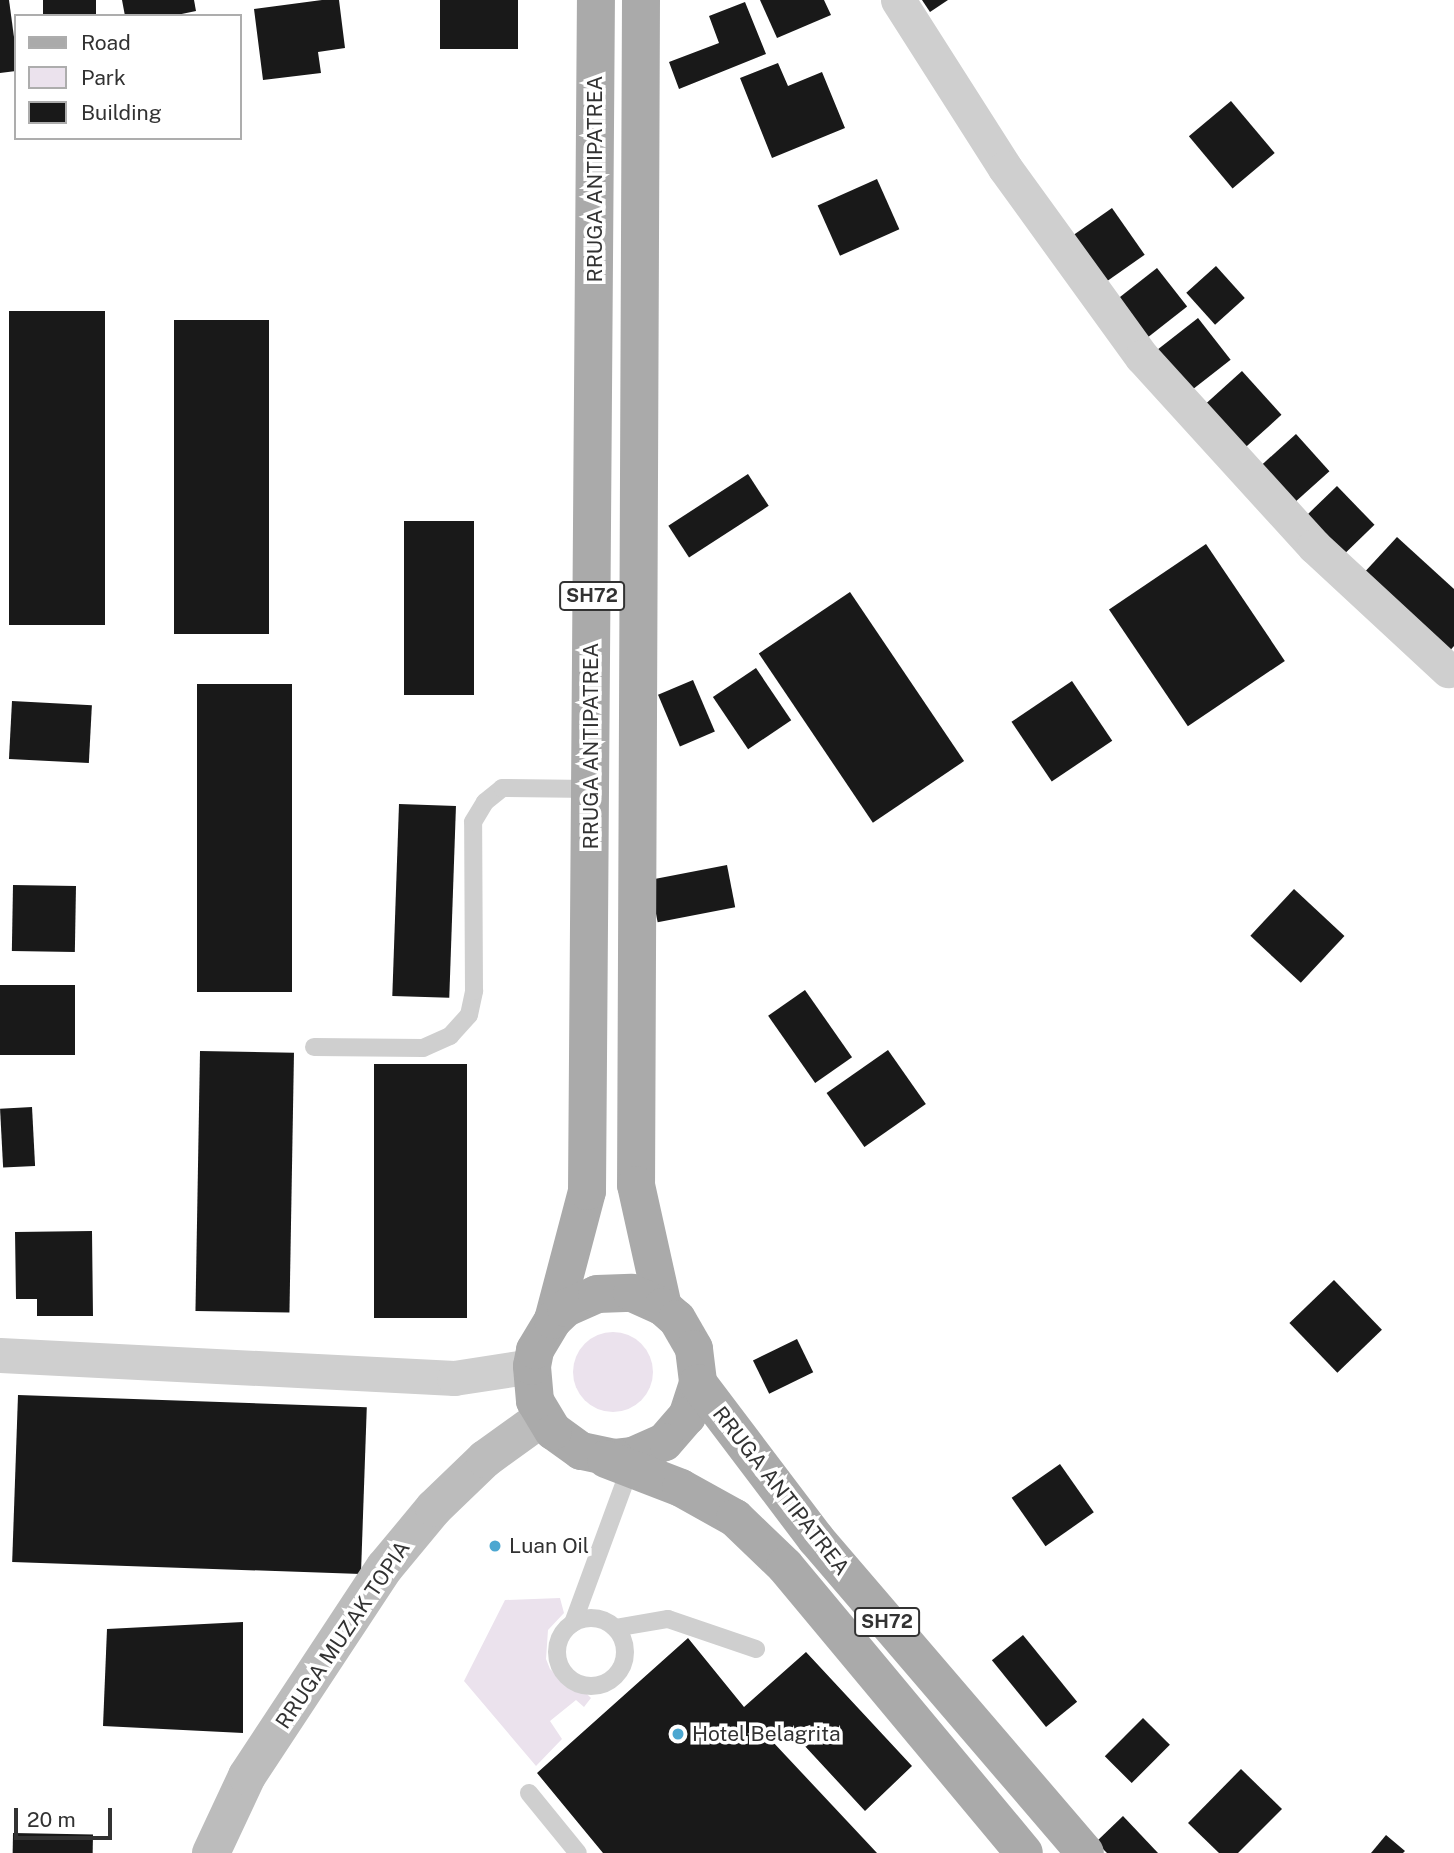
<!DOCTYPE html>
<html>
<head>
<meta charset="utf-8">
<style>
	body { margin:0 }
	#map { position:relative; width:1454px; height:1853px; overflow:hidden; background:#fff; font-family:"Public Sans",sans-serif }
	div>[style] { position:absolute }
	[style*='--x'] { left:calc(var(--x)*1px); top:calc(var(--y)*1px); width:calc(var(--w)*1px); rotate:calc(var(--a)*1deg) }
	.green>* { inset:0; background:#ebe2ed }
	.round { border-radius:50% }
	.building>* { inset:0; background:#191919; transform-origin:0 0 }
	.lane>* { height:18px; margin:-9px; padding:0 9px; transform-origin:9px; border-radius:9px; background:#cfcfcf }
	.lane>.ring { margin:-9px; padding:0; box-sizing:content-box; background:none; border:18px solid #cfcfcf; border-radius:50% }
	.street>* { height:35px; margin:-17.5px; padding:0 17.5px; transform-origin:17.5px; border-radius:17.5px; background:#cfcfcf }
	.secondary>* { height:38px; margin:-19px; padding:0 19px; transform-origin:19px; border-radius:19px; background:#bcbcbc }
	.primary>* { height:38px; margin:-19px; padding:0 19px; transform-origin:19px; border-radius:19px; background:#aaa }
	.dots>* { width:19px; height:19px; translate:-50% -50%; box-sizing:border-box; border:4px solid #fff; border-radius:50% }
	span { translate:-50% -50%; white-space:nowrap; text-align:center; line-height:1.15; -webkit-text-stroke:7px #fff; paint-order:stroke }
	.shield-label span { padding:2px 5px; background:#fff; border:2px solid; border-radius:5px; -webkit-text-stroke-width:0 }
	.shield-label { font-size:19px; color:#323232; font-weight:700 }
	.street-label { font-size:21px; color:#323232 }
	.poi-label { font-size:21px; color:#323232 }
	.left { translate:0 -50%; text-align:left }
	.legend { position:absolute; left:14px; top:14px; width:228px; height:126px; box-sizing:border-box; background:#fff; border:2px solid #adadad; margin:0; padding:9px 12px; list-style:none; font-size:21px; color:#323232 }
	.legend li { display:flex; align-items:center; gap:14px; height:35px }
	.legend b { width:35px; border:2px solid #adadad }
	.scale { position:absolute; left:14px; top:1808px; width:98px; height:32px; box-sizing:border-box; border:4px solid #323232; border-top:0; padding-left:9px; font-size:21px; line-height:24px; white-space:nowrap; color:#323232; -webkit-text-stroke:5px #fff; paint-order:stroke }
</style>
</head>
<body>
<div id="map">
	<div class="green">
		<i class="round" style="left:573px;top:1332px;width:80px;height:80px"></i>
		<i style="clip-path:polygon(560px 1598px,564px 1613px,548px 1630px,546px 1659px,550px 1669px,574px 1690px,585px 1692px,591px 1698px,584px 1707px,576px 1700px,550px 1721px,562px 1739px,536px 1766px,464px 1681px,505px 1600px)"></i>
	</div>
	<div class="building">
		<i style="clip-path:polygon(0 0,9px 0,16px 52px,16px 71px,0 73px)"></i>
		<i style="left:43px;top:0;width:53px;height:16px"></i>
		<i style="clip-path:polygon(122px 0,194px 0,196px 11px,172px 16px,125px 16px)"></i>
		<i style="clip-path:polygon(322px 0,339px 0,345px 48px,318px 52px,321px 73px,263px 80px,254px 9px)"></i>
		<i style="left:440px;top:0;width:78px;height:49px"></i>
		<i style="clip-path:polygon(760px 0,824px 0,831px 15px,777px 38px)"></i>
		<i style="clip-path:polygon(922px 0,948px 0,930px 12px)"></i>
		<i style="clip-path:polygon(745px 2px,766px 54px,679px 89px,669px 62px,719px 43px,709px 16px)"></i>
		<i style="clip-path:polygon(778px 63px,788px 86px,822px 72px,845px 128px,772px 158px,740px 78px)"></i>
		<i style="left:1231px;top:101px;width:68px;height:55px;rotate:50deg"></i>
		<i style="left:877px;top:179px;width:55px;height:65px;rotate:66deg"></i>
		<i style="left:1112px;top:208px;width:57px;height:47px;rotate:55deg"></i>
		<i style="left:1216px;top:266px;width:43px;height:40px;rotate:48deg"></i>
		<i style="left:1157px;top:268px;width:49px;height:51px;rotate:52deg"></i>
		<i style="left:105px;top:311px;width:314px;height:96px;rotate:90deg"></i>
		<i style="left:1198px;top:318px;width:53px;height:52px;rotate:52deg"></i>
		<i style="left:174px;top:320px;width:95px;height:314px"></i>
		<i style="left:1242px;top:371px;width:59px;height:51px;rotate:48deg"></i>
		<i style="left:1296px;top:434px;width:50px;height:51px;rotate:48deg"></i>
		<i style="left:748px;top:474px;width:38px;height:95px;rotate:57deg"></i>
		<i style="left:1337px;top:486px;width:54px;height:47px;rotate:46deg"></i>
		<i style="left:404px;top:521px;width:70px;height:174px"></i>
		<i style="clip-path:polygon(1397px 537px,1454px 589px,1454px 646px,1447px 654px,1361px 576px)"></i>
		<i style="left:1206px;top:544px;width:141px;height:117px;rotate:56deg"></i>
		<i style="left:850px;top:592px;width:204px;height:110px;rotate:56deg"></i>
		<i style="left:756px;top:668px;width:63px;height:52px;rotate:56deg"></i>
		<i style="left:693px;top:680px;width:56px;height:38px;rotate:67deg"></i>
		<i style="left:1072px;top:681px;width:72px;height:73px;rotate:56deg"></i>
		<i style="left:197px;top:684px;width:95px;height:308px"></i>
		<i style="left:12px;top:701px;width:80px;height:58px;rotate:3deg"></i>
		<i style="left:399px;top:804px;width:57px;height:192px;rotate:2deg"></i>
		<i style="left:727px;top:865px;width:43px;height:79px;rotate:79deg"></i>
		<i style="left:13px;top:885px;width:63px;height:66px;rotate:1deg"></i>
		<i style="left:1294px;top:889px;width:69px;height:64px;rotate:43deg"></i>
		<i style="left:0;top:985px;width:75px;height:70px"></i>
		<i style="left:805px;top:990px;width:82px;height:45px;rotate:55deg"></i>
		<i style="left:888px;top:1050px;width:66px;height:75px;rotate:55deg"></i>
		<i style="left:200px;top:1051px;width:94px;height:260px;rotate:1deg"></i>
		<i style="left:467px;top:1064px;width:254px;height:93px;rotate:90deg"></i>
		<i style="left:32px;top:1107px;width:59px;height:32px;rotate:87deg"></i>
		<i style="clip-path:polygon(92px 1231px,93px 1316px,37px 1316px,37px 1299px,16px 1299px,15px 1232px)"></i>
		<i style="left:1334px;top:1280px;width:69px;height:62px;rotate:46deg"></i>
		<i style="left:797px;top:1339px;width:37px;height:49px;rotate:64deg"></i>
		<i style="left:18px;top:1395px;width:349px;height:167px;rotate:2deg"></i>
		<i style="left:1060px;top:1464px;width:59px;height:59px;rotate:55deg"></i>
		<i style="clip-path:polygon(243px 1622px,243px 1733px,103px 1726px,107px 1629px)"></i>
		<i style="left:1023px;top:1635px;width:86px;height:40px;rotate:51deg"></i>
		<i style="clip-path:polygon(688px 1638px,744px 1707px,806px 1652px,912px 1766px,865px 1811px,790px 1730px,772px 1741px,877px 1853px,603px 1853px,537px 1773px)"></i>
		<i style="left:1143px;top:1718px;width:38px;height:54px;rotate:45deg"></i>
		<i style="clip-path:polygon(1241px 1769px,1282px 1809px,1238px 1853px,1219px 1853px,1188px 1823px)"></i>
		<i style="clip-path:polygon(1123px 1816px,1158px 1853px,1107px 1853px,1096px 1842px)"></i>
		<i style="left:13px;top:1833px;width:80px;height:20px;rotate:1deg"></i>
		<i style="clip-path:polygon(1386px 1835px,1405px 1851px,1403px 1853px,1371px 1853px)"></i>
	</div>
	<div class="lane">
		<i style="--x:314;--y:1047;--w:109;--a:0.5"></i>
		<i style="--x:423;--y:1048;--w:30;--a:-24"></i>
		<i style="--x:450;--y:1036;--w:28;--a:-48"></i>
		<i style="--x:469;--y:1015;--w:25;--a:-78"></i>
		<i style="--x:474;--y:991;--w:169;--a:-90.3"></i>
		<i style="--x:473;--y:822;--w:23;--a:-59"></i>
		<i style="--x:485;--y:802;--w:22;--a:-39"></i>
		<i style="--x:502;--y:788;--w:89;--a:0.6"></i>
		<i class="ring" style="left:557px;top:1618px;width:50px;height:50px"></i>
		<i style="--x:573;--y:1623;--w:165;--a:-69.8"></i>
		<i style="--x:615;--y:1628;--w:54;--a:-9.6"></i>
		<i style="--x:668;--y:1619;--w:93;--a:18.8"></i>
		<i style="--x:529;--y:1793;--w:77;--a:50.8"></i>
	</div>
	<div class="street">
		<i style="--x:898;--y:0;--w:199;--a:57.5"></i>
		<i style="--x:1005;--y:168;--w:233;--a:54.1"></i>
		<i style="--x:1142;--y:357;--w:256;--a:47.7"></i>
		<i style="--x:1314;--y:546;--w:183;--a:42.8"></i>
		<i style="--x:0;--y:1355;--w:455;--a:2.9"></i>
		<i style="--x:454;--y:1378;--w:79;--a:-8.7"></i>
	</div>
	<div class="secondary">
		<i style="--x:211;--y:1853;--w:85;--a:-64.9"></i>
		<i style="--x:247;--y:1776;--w:250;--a:-56.6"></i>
		<i style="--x:385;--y:1567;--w:77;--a:-50.3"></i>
		<i style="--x:434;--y:1508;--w:71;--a:-43.9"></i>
		<i style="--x:485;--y:1459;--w:72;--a:-35.9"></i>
	</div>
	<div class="primary">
		<i style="--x:641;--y:0;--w:1185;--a:90.24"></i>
		<i style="--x:636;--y:1185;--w:125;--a:77.5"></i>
		<i style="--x:553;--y:1320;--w:133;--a:-75.2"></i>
		<i style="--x:587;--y:1191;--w:1191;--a:-89.57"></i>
		<i style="--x:698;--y:1383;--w:35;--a:108"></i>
		<i style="--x:687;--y:1416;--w:35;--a:131"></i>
		<i style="--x:664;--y:1442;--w:34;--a:156"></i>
		<i style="--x:633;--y:1456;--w:18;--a:174"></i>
		<i style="--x:615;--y:1458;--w:35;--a:-168"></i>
		<i style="--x:581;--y:1451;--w:34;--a:-144"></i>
		<i style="--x:553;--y:1431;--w:35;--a:-121"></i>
		<i style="--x:535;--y:1401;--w:35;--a:-95"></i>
		<i style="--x:532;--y:1366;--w:16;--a:-79"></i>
		<i style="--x:535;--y:1350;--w:35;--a:-59"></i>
		<i style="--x:553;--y:1320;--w:18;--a:-43"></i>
		<i style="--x:566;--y:1308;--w:34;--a:-24"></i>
		<i style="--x:597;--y:1294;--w:35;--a:-2"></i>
		<i style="--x:632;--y:1293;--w:34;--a:24"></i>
		<i style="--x:663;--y:1307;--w:18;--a:41"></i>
		<i style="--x:677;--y:1319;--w:34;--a:60"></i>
		<i style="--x:694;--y:1349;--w:34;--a:83"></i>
		<i style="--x:698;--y:1383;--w:196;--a:52.9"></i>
		<i style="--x:816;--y:1539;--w:413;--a:49.4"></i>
		<i style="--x:606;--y:1459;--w:80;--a:21.1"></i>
		<i style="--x:681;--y:1488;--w:62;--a:29.1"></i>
		<i style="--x:735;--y:1518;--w:69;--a:43.8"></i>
		<i style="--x:785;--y:1566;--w:373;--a:50.2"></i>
	</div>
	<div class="dots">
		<i style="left:495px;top:1546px;background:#4ca7d1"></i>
		<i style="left:678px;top:1734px;background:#4ca7d1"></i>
	</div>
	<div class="shield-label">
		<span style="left:592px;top:596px">SH72</span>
		<span style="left:887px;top:1622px">SH72</span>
	</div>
	<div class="street-label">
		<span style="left:595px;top:179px;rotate:-90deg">RRUGA ANTIPATREA</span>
		<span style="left:591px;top:746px;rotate:-90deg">RRUGA ANTIPATREA</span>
		<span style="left:781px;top:1491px;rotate:52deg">RRUGA ANTIPATREA</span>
		<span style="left:343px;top:1635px;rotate:-56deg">RRUGA MUZAK TOPIA</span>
	</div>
	<div class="poi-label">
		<span class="left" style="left:509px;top:1546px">Luan Oil</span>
		<span class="left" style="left:692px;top:1734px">Hotel Belagrita</span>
	</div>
	<ul class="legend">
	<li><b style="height:9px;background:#aaa"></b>Road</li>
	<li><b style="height:19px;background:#ebe2ed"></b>Park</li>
	<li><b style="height:19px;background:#191919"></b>Building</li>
	</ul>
	<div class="scale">20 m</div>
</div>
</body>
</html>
